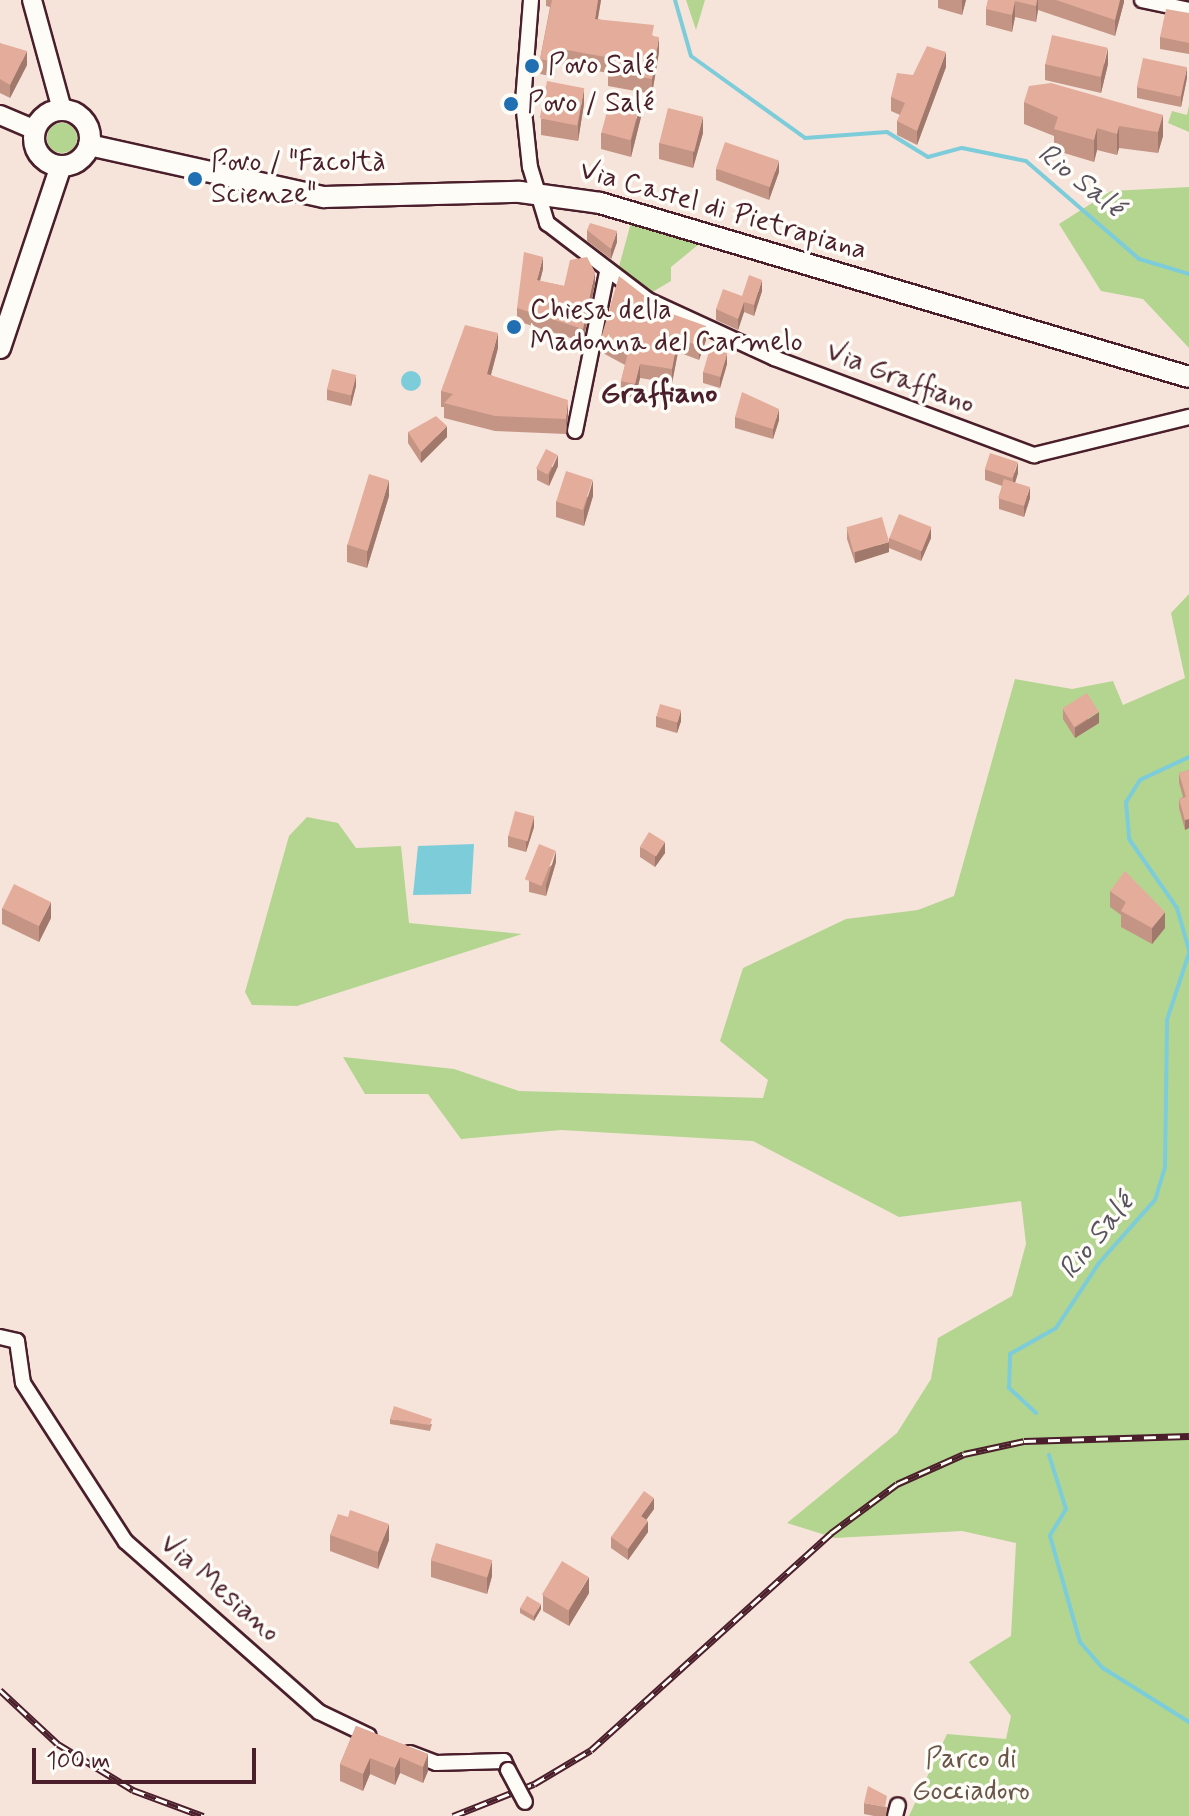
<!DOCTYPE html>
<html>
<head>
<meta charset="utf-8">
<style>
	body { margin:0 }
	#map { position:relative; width:1189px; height:1816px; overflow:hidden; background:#f6e4db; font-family:Mynerve,sans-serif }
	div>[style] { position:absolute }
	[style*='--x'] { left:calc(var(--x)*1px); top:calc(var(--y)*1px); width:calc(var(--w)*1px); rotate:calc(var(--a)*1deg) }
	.green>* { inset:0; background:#b3d58f }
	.round { border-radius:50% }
	.water>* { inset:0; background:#7dccda }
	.stream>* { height:4px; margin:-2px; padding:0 2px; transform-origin:2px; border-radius:2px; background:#7dccda }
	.roads { filter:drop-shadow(2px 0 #4a1f2b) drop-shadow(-2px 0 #4a1f2b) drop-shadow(0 2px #4a1f2b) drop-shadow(0 -2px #4a1f2b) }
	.minor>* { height:14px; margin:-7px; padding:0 7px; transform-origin:7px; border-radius:7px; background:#fdfcf7 }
	.tertiary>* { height:18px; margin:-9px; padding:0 9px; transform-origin:9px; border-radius:9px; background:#fdfcf7 }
	.secondary>* { height:20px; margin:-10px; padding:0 10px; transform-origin:10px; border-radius:10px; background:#fdfcf7 }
	.secondary>.ring { margin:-10px; padding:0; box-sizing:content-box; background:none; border:20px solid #fdfcf7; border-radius:50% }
	.rail>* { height:7px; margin-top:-3.5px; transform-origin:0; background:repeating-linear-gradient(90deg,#fdfcf7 0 12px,#4a1f2b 0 24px); box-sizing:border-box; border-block:2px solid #4a1f2b }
	.bridges { filter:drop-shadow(2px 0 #4a1f2b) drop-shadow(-2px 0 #4a1f2b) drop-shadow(0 2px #4a1f2b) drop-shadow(0 -2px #4a1f2b) }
	.minor-bridge>* { height:14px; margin:-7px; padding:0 7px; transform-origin:7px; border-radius:7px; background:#fdfcf7 }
	.wall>* { inset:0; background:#c49585 }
	.shaded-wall>* { inset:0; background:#a0796c }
	.building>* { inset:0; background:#e4ad9b; transform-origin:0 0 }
	.dots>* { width:22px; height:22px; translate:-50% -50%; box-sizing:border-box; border:4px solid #fdfcf7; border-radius:50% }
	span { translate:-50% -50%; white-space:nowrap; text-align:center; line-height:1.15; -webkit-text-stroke:7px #fdfcf7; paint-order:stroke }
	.poi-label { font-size:28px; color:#4a1f2b }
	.left { translate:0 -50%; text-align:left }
	.street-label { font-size:28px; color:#4a1f2b }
	.park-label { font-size:28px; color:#6a5649 }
	.water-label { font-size:30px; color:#595360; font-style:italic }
	.neighbourhood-label { font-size:30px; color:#4a1f2b; font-weight:700 }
	.scale { position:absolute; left:32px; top:1748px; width:224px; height:36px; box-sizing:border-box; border:4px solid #4a1f2b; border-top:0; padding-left:10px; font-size:24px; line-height:28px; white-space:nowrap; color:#4a1f2b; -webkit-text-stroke:6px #fdfcf7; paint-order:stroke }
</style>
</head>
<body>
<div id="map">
	<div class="green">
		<i style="clip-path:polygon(686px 0,705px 0,696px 30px)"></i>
		<i style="clip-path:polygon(1189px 105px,1189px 132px,1168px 123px,1172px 111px,1187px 115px)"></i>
		<i class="round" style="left:47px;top:123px;width:30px;height:30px"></i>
		<i style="clip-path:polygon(1189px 187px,1189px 348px,1143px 299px,1101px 291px,1059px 224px,1111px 191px)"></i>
		<i style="clip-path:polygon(632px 219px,699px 244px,671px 267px,671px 281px,649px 294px,617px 274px)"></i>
		<i style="clip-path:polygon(1189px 594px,1189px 1816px,909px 1816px,947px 1734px,1006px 1739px,1011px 1716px,969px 1662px,1011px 1636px,1016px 1543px,962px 1531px,835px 1538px,787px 1523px,897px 1433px,931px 1379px,938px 1338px,1012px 1296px,1026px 1244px,1021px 1201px,899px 1217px,753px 1141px,561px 1130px,461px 1139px,428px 1094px,365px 1094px,343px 1057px,454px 1069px,519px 1091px,763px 1098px,768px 1080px,720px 1041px,743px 968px,846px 919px,918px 910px,954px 896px,1015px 679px,1072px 689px,1113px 681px,1123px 705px,1185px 678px,1171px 613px)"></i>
		<i style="clip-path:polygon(307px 817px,338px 823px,356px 848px,401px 846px,409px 923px,522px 934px,297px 1006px,252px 1005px,245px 992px,289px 836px)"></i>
	</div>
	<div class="water">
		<i class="round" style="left:401px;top:371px;width:20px;height:20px"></i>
		<i style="clip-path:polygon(474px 844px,471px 894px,413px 895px,418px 846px)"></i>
	</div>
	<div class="stream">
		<i style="--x:675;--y:0;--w:58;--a:74.1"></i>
		<i style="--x:691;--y:56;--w:140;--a:35.7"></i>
		<i style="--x:805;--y:138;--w:82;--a:-4.2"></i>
		<i style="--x:887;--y:132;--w:48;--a:31.4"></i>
		<i style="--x:928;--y:157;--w:35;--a:-15"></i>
		<i style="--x:962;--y:148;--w:65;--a:11.5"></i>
		<i style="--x:1026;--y:161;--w:150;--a:40.9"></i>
		<i style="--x:1139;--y:259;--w:52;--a:16.7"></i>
		<i style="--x:1189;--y:757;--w:54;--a:154.9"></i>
		<i style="--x:1140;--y:780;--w:26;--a:122"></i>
		<i style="--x:1126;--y:802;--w:37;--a:85"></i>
		<i style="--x:1129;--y:839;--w:84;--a:55.2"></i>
		<i style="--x:1177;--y:908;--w:44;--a:74.1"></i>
		<i style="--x:1036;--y:1413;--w:37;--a:-137"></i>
		<i style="--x:1009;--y:1388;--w:34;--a:-88"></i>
		<i style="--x:1010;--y:1354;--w:53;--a:-29.5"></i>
		<i style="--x:1056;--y:1328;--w:78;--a:-56.5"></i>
		<i style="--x:1099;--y:1263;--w:84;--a:-48.4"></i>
		<i style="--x:1155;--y:1200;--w:34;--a:-73"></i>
		<i style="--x:1165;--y:1168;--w:148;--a:-89.2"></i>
		<i style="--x:1167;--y:1020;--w:71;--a:-71.8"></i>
		<i style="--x:1049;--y:1455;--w:57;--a:72.5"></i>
		<i style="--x:1066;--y:1509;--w:31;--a:121"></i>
		<i style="--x:1050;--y:1536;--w:110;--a:74.2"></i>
		<i style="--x:1080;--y:1642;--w:35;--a:49"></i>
		<i style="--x:1103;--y:1668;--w:102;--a:32.1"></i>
	</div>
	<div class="roads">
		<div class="minor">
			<i style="--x:531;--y:0;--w:102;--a:94.5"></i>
			<i style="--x:523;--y:102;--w:65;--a:83.9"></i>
			<i style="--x:530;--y:167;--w:59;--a:73.1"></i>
			<i style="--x:547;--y:223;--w:127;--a:37.3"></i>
			<i style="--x:648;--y:300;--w:139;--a:24.7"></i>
			<i style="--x:774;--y:358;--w:278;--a:20.5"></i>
			<i style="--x:1034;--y:455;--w:160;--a:-13.8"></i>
			<i style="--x:1142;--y:0;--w:48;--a:12"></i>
			<i style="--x:575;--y:431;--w:161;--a:-78.6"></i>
			<i style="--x:0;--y:1337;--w:17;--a:13"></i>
			<i style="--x:17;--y:1341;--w:42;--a:81.9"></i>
			<i style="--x:23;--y:1383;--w:189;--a:57.1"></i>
			<i style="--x:126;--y:1542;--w:257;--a:41.4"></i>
			<i style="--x:319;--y:1712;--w:55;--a:25.6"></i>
			<i style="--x:410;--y:1753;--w:28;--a:21"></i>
			<i style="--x:436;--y:1763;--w:68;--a:-1.7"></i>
			<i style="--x:504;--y:1761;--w:10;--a:66"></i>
			<i style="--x:895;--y:1816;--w:11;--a:-75"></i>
		</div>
		<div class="tertiary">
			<i style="--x:32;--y:0;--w:114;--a:74.7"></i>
			<i style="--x:0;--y:115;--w:38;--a:23"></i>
		</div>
		<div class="secondary">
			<i class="ring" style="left:34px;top:110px;width:36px;height:36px"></i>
			<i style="--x:89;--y:145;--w:241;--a:12.5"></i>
			<i style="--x:324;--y:197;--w:196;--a:-1.5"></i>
			<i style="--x:520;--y:192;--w:81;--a:7.8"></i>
			<i style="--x:600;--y:203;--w:614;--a:16.46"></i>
			<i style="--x:0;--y:348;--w:192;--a:-71.5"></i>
		</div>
	</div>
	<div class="rail">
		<i style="--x:0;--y:1690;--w:79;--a:43"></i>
		<i style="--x:58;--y:1744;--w:88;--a:31.5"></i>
		<i style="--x:133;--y:1790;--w:75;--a:20.4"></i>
		<i style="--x:453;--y:1816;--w:87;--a:-21.6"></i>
		<i style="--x:534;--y:1784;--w:66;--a:-30.8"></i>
		<i style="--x:591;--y:1750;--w:324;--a:-42.1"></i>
		<i style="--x:831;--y:1533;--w:82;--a:-36.6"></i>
		<i style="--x:897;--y:1484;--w:73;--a:-24.1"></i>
		<i style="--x:964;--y:1454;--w:61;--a:-12.2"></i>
		<i style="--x:1024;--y:1441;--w:165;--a:-1.7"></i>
	</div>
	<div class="bridges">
		<div class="minor-bridge">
			<i style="--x:508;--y:1770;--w:36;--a:62"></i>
		</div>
	</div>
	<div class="wall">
		<i style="clip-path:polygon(546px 0,601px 0,598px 19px,654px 36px,659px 52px,652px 94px,608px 86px,608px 73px,556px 63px,555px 77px,540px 74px,540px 59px,550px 7px,546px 6px)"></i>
		<i style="clip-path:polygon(938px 0,966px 0,962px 15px,938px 8px)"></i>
		<i style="clip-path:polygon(988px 0,1124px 0,1124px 2px,1115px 36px,1038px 10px,1036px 22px,1015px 17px,1012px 32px,986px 25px,986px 9px)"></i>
		<i style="clip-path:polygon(1189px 13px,1189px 54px,1160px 49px,1160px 37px)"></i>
		<i style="clip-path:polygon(0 43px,27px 65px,10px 98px,0 93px)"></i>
		<i style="clip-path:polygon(1045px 64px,1108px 64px,1101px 93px,1045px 80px)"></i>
		<i style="clip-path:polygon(946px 67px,917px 145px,897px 135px,897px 121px,900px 115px,891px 111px,891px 97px,913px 75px)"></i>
		<i style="clip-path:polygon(1187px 78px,1181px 107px,1137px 98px,1137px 87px)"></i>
		<i style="clip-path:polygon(1024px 102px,1163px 115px,1163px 136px,1158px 153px,1119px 148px,1117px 155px,1097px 150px,1094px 162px,1054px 150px,1054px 136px,1024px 124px)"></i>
		<i style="clip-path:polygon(584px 104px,578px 141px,541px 135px,541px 119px)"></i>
		<i style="clip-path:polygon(641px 117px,631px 157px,601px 149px,601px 133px)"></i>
		<i style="clip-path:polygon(703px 133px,693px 168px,659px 159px,659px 143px)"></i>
		<i style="clip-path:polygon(716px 169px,779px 172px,769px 200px,716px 180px)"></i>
		<i style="clip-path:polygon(587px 230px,617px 242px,611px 259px,587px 241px)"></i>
		<i style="clip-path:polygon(543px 269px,540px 281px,564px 286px,595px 284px,583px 342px,517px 321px,517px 308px)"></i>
		<i style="clip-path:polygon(762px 291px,754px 316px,744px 312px,738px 330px,716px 320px,716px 309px,742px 296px)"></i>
		<i style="clip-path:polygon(664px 311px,706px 340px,699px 360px,678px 352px,672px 383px,640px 378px,635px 398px,621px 395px,621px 381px,625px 365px,601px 352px,601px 338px)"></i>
		<i style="clip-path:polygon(498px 348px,491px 375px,568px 415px,566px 434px,495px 431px,444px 418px,444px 407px,441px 407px,441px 391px)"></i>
		<i style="clip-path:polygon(727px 364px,720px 388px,703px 383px,703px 372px)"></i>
		<i style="clip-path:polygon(356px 386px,351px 406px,327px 400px,327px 389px)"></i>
		<i style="clip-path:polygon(735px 417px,779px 420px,773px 439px,735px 428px)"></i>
		<i style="clip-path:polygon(408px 432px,447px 437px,421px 463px,408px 443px)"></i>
		<i style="clip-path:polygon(558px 466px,549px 486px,537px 480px,537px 469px)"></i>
		<i style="clip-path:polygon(985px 469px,1018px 473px,1015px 483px,1030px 498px,1024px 517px,999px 509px,999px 498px,1002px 486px,985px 480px)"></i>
		<i style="clip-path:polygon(389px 496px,367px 568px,347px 562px,347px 545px)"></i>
		<i style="clip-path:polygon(593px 496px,584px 526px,556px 517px,556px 501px)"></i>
		<i style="clip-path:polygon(847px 528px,889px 552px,855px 563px,847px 539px)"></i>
		<i style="clip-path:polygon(889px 538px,931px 538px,921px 561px,889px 548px)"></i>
		<i style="clip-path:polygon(1063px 709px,1099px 723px,1075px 738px,1063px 719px)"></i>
		<i style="clip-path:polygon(656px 716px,681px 721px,677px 733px,656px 727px)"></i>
		<i style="clip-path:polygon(1189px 770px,1189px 828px,1185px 830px,1179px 808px,1179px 799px,1183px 797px,1179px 783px,1179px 773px)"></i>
		<i style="clip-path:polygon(534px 827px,526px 852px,508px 847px,508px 836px)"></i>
		<i style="clip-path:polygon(640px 847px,665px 853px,655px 867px,640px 857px)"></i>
		<i style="clip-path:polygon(556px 862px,546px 896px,529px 892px,529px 881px)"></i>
		<i style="clip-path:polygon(1110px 891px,1165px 928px,1152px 944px,1121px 927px,1121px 915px,1110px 907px)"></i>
		<i style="clip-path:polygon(2px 908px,51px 918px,39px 942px,2px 924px)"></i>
		<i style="clip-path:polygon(390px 1419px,432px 1424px,430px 1431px,390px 1424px)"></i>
		<i style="clip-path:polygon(654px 1509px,646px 1520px,648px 1532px,628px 1560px,611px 1548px,611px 1537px)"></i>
		<i style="clip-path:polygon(348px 1517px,389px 1540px,378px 1569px,330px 1551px,330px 1535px)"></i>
		<i style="clip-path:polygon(431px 1560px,492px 1576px,487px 1594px,431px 1577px)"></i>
		<i style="clip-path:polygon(589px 1593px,569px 1626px,543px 1611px,543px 1595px)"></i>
		<i style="clip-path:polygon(520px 1608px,541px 1609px,534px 1621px,520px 1613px)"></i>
		<i style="clip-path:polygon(356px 1726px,428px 1754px,428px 1771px,423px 1783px,400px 1773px,395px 1785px,370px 1774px,363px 1791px,340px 1781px,340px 1764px)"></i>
		<i style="clip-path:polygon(864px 1803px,887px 1807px,886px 1816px,874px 1816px,864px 1814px)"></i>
	</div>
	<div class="shaded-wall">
		<i style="clip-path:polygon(598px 0,601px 0,595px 34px,595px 19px)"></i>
		<i style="clip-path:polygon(962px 0,966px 0,962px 15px)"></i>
		<i style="clip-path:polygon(1037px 0,1038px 0,1038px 10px,1036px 22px,1036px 6px)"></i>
		<i style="clip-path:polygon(1120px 0,1124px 0,1124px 2px,1115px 36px,1115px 20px)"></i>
		<i style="clip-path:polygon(1015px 1px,1015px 17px,1012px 32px,1012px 15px)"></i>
		<i style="clip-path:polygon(659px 37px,659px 52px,652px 94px,652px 79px)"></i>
		<i style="clip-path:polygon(1108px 48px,1108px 64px,1101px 93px,1101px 77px)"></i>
		<i style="clip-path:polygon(27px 51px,27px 65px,10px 98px,10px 85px)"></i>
		<i style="clip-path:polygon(946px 52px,946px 67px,917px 145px,917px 131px)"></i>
		<i style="clip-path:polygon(1187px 67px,1187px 78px,1181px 107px,1181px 96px)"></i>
		<i style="clip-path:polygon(584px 88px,584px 104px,578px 141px,578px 125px)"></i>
		<i style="clip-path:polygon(641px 101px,641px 117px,631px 157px,631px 141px)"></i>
		<i style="clip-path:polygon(1163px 115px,1163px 136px,1158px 153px,1158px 132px)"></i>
		<i style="clip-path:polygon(703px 117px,703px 133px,693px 168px,693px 152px)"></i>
		<i style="clip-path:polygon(1119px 126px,1119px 148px,1117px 155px,1117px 134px)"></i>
		<i style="clip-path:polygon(1097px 128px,1097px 150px,1094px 162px,1094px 140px)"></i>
		<i style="clip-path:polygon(779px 161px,779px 172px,769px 200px,769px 189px)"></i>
		<i style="clip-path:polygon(617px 231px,617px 242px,611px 259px,611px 249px)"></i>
		<i style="clip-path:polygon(543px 257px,543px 269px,537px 292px,537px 280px)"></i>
		<i style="clip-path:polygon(595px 272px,595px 284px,583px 342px,583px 329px)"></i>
		<i style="clip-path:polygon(762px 280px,762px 291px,754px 316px,754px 305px)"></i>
		<i style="clip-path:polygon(744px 302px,744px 312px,738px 330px,738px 319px)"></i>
		<i style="clip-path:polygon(706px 326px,706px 340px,699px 360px,699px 346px)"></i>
		<i style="clip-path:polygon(498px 333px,498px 348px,487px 389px,487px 374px)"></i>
		<i style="clip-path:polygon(678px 338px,678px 352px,672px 383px,672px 369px)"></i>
		<i style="clip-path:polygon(727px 353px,727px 364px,720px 388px,720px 377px)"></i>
		<i style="clip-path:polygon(640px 364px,640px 378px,635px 398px,635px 384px)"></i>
		<i style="clip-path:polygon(356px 375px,356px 386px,351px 406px,351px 395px)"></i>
		<i style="clip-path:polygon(568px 400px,568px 415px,566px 434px,566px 419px)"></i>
		<i style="clip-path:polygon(779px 409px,779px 420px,773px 439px,773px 429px)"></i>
		<i style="clip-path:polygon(447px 426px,447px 437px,421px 463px,421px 452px)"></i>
		<i style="clip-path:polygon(558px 455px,558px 466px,549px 486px,549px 475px)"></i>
		<i style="clip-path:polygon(1018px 462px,1018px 473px,1013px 489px,1013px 478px)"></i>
		<i style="clip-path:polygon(389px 480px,389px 496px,367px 568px,367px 552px)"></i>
		<i style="clip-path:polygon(593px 480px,593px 496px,584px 526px,584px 510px)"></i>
		<i style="clip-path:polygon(1030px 487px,1030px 498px,1024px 517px,1024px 506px)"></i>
		<i style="clip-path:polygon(931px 527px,931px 538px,921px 561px,921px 551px)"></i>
		<i style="clip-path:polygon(889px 542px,889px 552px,855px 563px,855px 552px)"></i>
		<i style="clip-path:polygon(681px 710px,681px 721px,677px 733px,677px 723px)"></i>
		<i style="clip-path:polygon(1099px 712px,1099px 723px,1075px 738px,1075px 728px)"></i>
		<i style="clip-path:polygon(534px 816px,534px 827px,526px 852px,526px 842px)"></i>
		<i style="clip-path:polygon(1189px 819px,1189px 828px,1185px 830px,1185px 820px)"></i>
		<i style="clip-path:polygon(665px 842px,665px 853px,655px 867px,655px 856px)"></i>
		<i style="clip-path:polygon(556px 851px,556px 862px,546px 896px,546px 885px)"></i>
		<i style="clip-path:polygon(51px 902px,51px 918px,39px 942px,39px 926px)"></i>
		<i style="clip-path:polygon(1165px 912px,1165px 928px,1152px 944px,1152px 928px)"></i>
		<i style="clip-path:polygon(654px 1498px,654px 1509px,641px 1527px,641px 1516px)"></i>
		<i style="clip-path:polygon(648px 1521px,648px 1532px,628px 1560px,628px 1549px)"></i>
		<i style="clip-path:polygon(389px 1524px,389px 1540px,378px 1569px,378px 1552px)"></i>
		<i style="clip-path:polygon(492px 1560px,492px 1576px,487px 1594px,487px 1577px)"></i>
		<i style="clip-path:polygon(589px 1577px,589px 1593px,569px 1626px,569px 1610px)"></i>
		<i style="clip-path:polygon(541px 1604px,541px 1609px,534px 1621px,534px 1616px)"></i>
		<i style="clip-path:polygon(428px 1754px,428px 1771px,423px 1783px,423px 1767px)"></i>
		<i style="clip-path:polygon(400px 1757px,400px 1773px,395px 1785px,395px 1768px)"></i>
		<i style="clip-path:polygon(370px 1758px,370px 1774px,363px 1791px,363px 1774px)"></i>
	</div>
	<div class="building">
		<i style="clip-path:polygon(552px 0,598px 0,595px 19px,654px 25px,652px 36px,659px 37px,652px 79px,608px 71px,611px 58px,556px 48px,555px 62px,540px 59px)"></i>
		<i style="clip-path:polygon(988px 0,1037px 0,1036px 6px,1015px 1px,1012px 15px,986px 9px)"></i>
		<i style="clip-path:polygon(1056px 0,1120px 0,1115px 20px)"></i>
		<i style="clip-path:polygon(1166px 9px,1189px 13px,1189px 43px,1160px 37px)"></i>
		<i style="left:1052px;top:35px;width:57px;height:30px;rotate:13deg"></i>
		<i style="clip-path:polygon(0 43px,27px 51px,10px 85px,0 79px)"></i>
		<i style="clip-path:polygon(927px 46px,946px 52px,917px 131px,897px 121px,905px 103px,891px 97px,897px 73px,913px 75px)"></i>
		<i style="left:1143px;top:58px;width:45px;height:30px;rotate:12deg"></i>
		<i style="left:547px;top:81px;width:38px;height:38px;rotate:11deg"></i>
		<i style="clip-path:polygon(1051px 83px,1163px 115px,1158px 132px,1119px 126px,1117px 134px,1097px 128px,1094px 140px,1054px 129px,1058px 117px,1024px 102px,1029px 86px)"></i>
		<i style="left:612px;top:93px;width:30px;height:41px;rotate:15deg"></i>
		<i style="left:668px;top:108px;width:36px;height:36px;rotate:14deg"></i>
		<i style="left:725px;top:142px;width:57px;height:28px;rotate:19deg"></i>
		<i style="clip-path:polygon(590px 223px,617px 231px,611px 249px,587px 230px)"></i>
		<i style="clip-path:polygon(524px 252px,543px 257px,537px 280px,564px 286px,570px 260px,587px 257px,595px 272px,583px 329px,517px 308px)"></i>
		<i style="clip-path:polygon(749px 275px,762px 280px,754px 305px,744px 302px,738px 319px,716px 309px,723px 289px,742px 296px)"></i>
		<i style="clip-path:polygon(619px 276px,664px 311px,706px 326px,699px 346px,678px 338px,672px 369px,640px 364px,635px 384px,621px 381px,628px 353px,601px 338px)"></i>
		<i style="clip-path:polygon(465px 325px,498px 333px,487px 374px,568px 400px,566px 419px,495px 416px,444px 403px,453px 394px,441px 391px)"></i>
		<i style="left:710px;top:348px;width:18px;height:25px;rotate:16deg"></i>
		<i style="left:332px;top:369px;width:25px;height:21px;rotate:14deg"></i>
		<i style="clip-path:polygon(742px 392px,779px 409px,773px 429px,735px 417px)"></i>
		<i style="clip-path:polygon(436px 416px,447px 426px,421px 452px,408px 432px)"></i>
		<i style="left:546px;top:449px;width:13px;height:22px;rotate:27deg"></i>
		<i style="left:990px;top:453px;width:29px;height:17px;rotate:18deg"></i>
		<i style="left:566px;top:471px;width:28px;height:32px;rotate:18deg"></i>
		<i style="left:369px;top:474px;width:21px;height:74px;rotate:17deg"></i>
		<i style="left:1004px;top:479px;width:27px;height:20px;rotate:17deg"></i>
		<i style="left:899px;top:514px;width:35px;height:26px;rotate:22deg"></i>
		<i style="left:882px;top:517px;width:26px;height:37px;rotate:74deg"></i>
		<i style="left:1087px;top:693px;width:22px;height:29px;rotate:58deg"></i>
		<i style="left:660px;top:704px;width:22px;height:13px;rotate:16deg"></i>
		<i style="clip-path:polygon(1189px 770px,1189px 819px,1185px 820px,1179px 799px,1186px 797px,1179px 773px)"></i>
		<i style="left:515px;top:811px;width:20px;height:26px;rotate:15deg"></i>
		<i style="left:649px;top:832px;width:19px;height:17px;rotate:32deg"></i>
		<i style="left:539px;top:844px;width:18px;height:38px;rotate:22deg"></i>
		<i style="clip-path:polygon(1125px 871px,1165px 912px,1152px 928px,1121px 911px,1126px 902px,1110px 891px)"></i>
		<i style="left:14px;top:884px;width:41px;height:27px;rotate:26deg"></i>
		<i style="clip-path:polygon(394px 1406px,432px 1419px,430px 1425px,390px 1419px)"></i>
		<i style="clip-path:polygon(644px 1491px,654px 1498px,641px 1516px,648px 1521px,628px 1549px,611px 1537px)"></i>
		<i style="clip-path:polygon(350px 1510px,389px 1524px,378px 1552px,330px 1535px,338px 1514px,348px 1517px)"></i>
		<i style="left:436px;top:1543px;width:59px;height:18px;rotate:17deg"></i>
		<i style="left:562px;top:1561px;width:31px;height:39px;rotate:31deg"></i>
		<i style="left:527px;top:1596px;width:16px;height:14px;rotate:30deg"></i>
		<i style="clip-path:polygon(356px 1726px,428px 1754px,423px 1767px,400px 1757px,395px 1768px,370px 1758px,363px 1774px,340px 1764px)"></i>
		<i style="clip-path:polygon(868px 1786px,887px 1796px,885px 1807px,864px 1803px)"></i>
	</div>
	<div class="dots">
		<i style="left:532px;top:66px;background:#1f6fb2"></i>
		<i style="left:511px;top:104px;background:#1f6fb2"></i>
		<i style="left:195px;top:179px;background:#1f6fb2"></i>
		<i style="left:514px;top:327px;background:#1f6fb2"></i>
	</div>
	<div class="poi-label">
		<span class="left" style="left:548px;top:66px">Povo Salé</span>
		<span class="left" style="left:527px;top:104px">Povo / Salé</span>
		<span class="left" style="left:211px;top:179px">Povo / "Facoltà<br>Scienze"</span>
		<span class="left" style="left:530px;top:327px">Chiesa della<br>Madonna del Carmelo</span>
	</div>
	<div class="street-label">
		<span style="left:723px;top:211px;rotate:16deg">Via Castel di Pietrapiana</span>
		<span style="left:900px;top:379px;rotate:21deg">Via Graffiano</span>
		<span style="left:219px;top:1589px;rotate:41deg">Via Mesiano</span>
	</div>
	<div class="park-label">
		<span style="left:971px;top:1776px">Parco di<br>Gocciadoro</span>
	</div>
	<div class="water-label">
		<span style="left:1080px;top:181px;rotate:38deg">Rio Salé</span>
		<span style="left:1097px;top:1237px;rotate:-51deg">Rio Salé</span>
	</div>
	<div class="neighbourhood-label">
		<span style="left:659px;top:394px">Graffiano</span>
	</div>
	<div class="scale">100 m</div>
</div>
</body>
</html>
